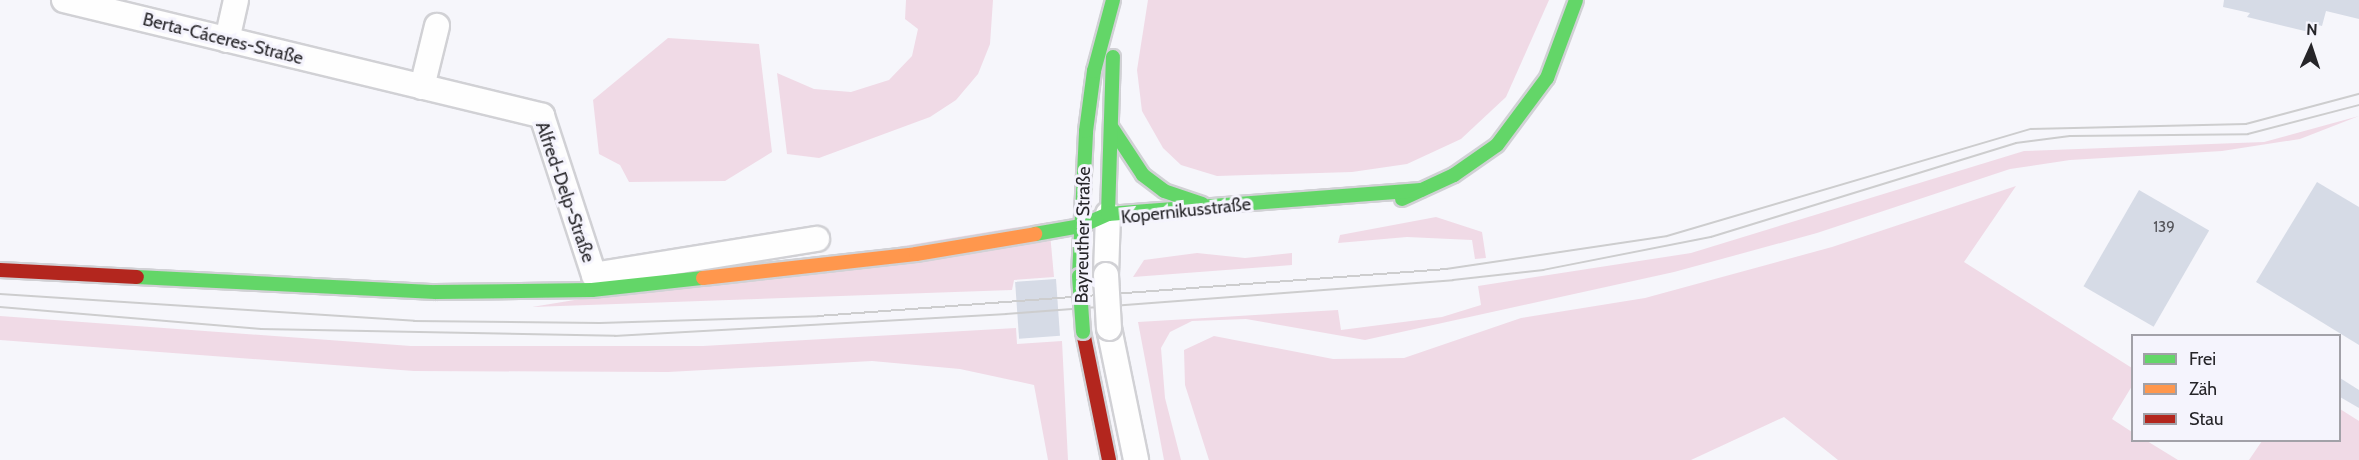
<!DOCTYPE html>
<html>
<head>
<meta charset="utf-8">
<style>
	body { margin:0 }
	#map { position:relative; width:2359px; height:460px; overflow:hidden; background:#f6f6fb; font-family:Cabin,sans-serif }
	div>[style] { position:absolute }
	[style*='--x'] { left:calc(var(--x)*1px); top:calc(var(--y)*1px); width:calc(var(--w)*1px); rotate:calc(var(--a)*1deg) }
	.green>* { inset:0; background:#f0dae6 }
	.building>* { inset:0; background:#d6dbe6; transform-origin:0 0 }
	.roads { filter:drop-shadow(2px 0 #d1d1d5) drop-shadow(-2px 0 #d1d1d5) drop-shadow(0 2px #d1d1d5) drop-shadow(0 -2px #d1d1d5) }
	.street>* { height:24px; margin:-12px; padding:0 12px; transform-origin:12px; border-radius:12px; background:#fefefe }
	.fast>* { height:14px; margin:-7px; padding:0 7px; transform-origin:7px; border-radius:7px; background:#63d668 }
	.slow>* { height:14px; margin:-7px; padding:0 7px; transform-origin:7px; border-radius:7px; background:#ff974d }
	.jam>* { height:14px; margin:-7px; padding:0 7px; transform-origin:7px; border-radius:7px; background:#b3261e }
	.tram>* { height:1.5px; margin:-0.75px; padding:0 0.75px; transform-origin:0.75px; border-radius:0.75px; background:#cdcdce }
	.bridges { filter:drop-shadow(2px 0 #d1d1d5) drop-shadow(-2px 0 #d1d1d5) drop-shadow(0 2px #d1d1d5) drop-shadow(0 -2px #d1d1d5) }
	.street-bridge>* { height:24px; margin:-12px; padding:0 12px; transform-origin:12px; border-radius:12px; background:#fefefe }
	.fast-bridge>* { height:14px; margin:-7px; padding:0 7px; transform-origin:7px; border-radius:7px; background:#63d668 }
	span { translate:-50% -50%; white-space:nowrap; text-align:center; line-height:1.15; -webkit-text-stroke:6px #f5f4fd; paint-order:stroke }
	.number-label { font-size:15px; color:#525258 }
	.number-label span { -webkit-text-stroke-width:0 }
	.street-label { font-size:18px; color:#262529 }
	.legend { position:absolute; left:2131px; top:334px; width:210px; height:108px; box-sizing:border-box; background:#f5f4fd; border:2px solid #a2a1a8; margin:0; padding:8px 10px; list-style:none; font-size:18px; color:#262529 }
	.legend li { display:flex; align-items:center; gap:12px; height:30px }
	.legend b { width:30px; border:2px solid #a2a1a8 }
	.north { position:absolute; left:2281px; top:18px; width:60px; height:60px; -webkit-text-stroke:4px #f5f4fd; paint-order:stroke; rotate:3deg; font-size:16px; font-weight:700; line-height:24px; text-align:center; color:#262529 }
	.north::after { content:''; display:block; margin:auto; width:21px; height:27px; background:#262529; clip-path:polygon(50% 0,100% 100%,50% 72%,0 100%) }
</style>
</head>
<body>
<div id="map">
	<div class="green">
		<i style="clip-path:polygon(906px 0,993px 0,990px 44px,978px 74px,956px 100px,930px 117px,819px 158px,787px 154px,777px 73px,814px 89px,851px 92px,889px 80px,912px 56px,918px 29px,905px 19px)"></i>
		<i style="clip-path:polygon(1148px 0,1549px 0,1506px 97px,1461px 139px,1407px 164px,1352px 172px,1217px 176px,1181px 165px,1163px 148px,1142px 111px,1137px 70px)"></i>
		<i style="clip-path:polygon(668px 38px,759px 44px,772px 152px,725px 181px,629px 182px,620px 165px,599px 154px,593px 100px)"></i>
		<i style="clip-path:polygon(2359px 116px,2300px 139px,2222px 151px,2070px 160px,2010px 169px,1817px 233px,1674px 272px,1365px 340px,1246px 319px,1192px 321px,1170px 332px,1161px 348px,1165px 398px,1181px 460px,1164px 460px,1138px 322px,1338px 310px,1341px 330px,1442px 317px,1481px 305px,1478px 286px,1691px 253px,2024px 151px,2264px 142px)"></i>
		<i style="clip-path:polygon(2016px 186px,1964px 262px,2132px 368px,2132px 386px,2112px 419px,2132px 432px,2132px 440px,2147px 441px,2178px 460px,1838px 460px,1784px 417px,1691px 460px,1209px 460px,1185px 385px,1184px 350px,1214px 336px,1333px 359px,1404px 358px,1521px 318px,1645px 298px,1832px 247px)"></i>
		<i style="clip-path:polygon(1436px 217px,1482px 232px,1486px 258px,1475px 259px,1472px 240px,1407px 237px,1338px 243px,1340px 235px)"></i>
		<i style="clip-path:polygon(1049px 222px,1054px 277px,1014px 280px,1012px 290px,532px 307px)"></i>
		<i style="clip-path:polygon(1197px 253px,1245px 258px,1292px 253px,1292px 265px,1133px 277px,1144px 260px)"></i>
		<i style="clip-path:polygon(0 316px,411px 346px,703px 346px,1016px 328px,1017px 344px,1062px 341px,1068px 460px,1048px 460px,1034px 385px,960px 369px,872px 361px,668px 372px,414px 371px,0 340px)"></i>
		<i style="clip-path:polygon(2340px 409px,2359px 421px,2359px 460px,2249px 460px,2262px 441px,2340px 440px)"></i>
	</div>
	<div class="building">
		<i style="clip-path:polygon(2224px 0,2359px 0,2359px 19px,2326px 11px,2322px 26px,2314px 24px,2313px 33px,2247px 17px,2250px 13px,2223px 7px)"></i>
		<i style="clip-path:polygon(2317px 182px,2359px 207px,2359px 345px,2256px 282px)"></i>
		<i style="left:2139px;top:190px;width:81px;height:111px;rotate:30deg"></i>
		<i style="left:1056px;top:279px;width:57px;height:41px;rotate:86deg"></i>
		<i style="clip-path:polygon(2340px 378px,2359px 390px,2359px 408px,2340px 397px)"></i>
	</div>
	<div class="roads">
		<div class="street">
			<i style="--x:64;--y:0;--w:492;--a:13.6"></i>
			<i style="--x:542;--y:116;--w:167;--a:71.9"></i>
			<i style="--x:594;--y:275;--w:226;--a:-9.2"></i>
			<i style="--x:227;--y:40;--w:41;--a:-77.3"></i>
			<i style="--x:422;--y:87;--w:63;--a:-76.2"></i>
			<i style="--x:1106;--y:275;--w:61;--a:-88.1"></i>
			<i style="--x:1109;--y:328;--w:135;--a:78.4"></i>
		</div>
		<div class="fast">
			<i style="--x:1112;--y:128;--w:56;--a:56.6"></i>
			<i style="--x:1143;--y:175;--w:26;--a:37"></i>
			<i style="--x:1164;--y:191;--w:40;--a:18.9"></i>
			<i style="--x:1402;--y:199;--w:57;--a:-24.8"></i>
			<i style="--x:1454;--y:175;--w:52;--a:-34.9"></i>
			<i style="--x:1497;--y:145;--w:84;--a:-53.3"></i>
			<i style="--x:1547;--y:78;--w:83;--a:-69.6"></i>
			<i style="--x:1108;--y:214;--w:157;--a:-88.2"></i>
			<i style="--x:1035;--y:234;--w:47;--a:-9.9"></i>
			<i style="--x:1081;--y:226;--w:30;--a:-24"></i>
			<i style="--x:1108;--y:214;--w:314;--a:-4.4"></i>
			<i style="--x:1079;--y:276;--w:145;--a:-87.2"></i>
			<i style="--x:1086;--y:131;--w:61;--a:-82.4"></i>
			<i style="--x:1094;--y:71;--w:73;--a:-75"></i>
			<i style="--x:137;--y:277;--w:299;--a:2.9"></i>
			<i style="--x:436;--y:292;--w:156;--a:-0.7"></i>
			<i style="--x:592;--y:290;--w:112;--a:-6.2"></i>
		</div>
		<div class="slow">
			<i style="--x:703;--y:278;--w:214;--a:-6.4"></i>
			<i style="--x:916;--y:254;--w:121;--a:-9.5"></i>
		</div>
		<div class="jam">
			<i style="--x:0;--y:270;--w:137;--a:2.9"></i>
			<i style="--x:1083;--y:332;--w:131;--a:78.5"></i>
		</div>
	</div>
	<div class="tram">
		<i style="--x:0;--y:294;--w:415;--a:3.7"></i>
		<i style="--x:414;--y:321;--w:186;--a:0.6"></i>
		<i style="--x:600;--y:323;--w:218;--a:-1.8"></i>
		<i style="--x:818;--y:316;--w:631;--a:-4.27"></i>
		<i style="--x:1447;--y:269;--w:222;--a:-8.5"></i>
		<i style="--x:1667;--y:236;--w:379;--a:-16.4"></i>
		<i style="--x:2031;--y:129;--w:215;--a:-1.3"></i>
		<i style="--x:2246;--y:124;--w:117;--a:-14.9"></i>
		<i style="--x:0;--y:307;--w:262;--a:4.8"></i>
		<i style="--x:261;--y:329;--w:354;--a:1.1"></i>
		<i style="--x:615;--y:336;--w:392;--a:-3.2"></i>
		<i style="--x:1006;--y:314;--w:448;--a:-4.3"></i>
		<i style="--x:1453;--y:280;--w:91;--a:-6.3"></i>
		<i style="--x:1543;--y:270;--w:171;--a:-11.1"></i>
		<i style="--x:1711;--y:237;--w:319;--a:-17.1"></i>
		<i style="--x:2016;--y:143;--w:54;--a:-7.4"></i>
		<i style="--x:2070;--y:136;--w:178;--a:-0.6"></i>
		<i style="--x:2248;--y:134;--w:115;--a:-14.6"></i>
	</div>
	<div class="bridges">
		<div class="street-bridge">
			<i style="--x:1106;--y:275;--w:53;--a:86.8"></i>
		</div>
		<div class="fast-bridge">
			<i style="--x:1079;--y:276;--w:56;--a:85.9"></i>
		</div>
	</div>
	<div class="number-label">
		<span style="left:2164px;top:228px">139</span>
	</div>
	<div class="street-label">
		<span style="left:223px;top:39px;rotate:14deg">Berta-Cáceres-Straße</span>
		<span style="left:565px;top:192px;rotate:71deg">Alfred-Delp-Straße</span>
		<span style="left:1186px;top:211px;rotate:-6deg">Kopernikusstraße</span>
		<span style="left:1083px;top:235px;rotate:-89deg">Bayreuther Straße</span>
	</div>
	<ul class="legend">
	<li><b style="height:8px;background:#63d668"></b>Frei</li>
	<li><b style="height:8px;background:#ff974d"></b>Zäh</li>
	<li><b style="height:8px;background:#b3261e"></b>Stau</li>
	</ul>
	<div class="north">N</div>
</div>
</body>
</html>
